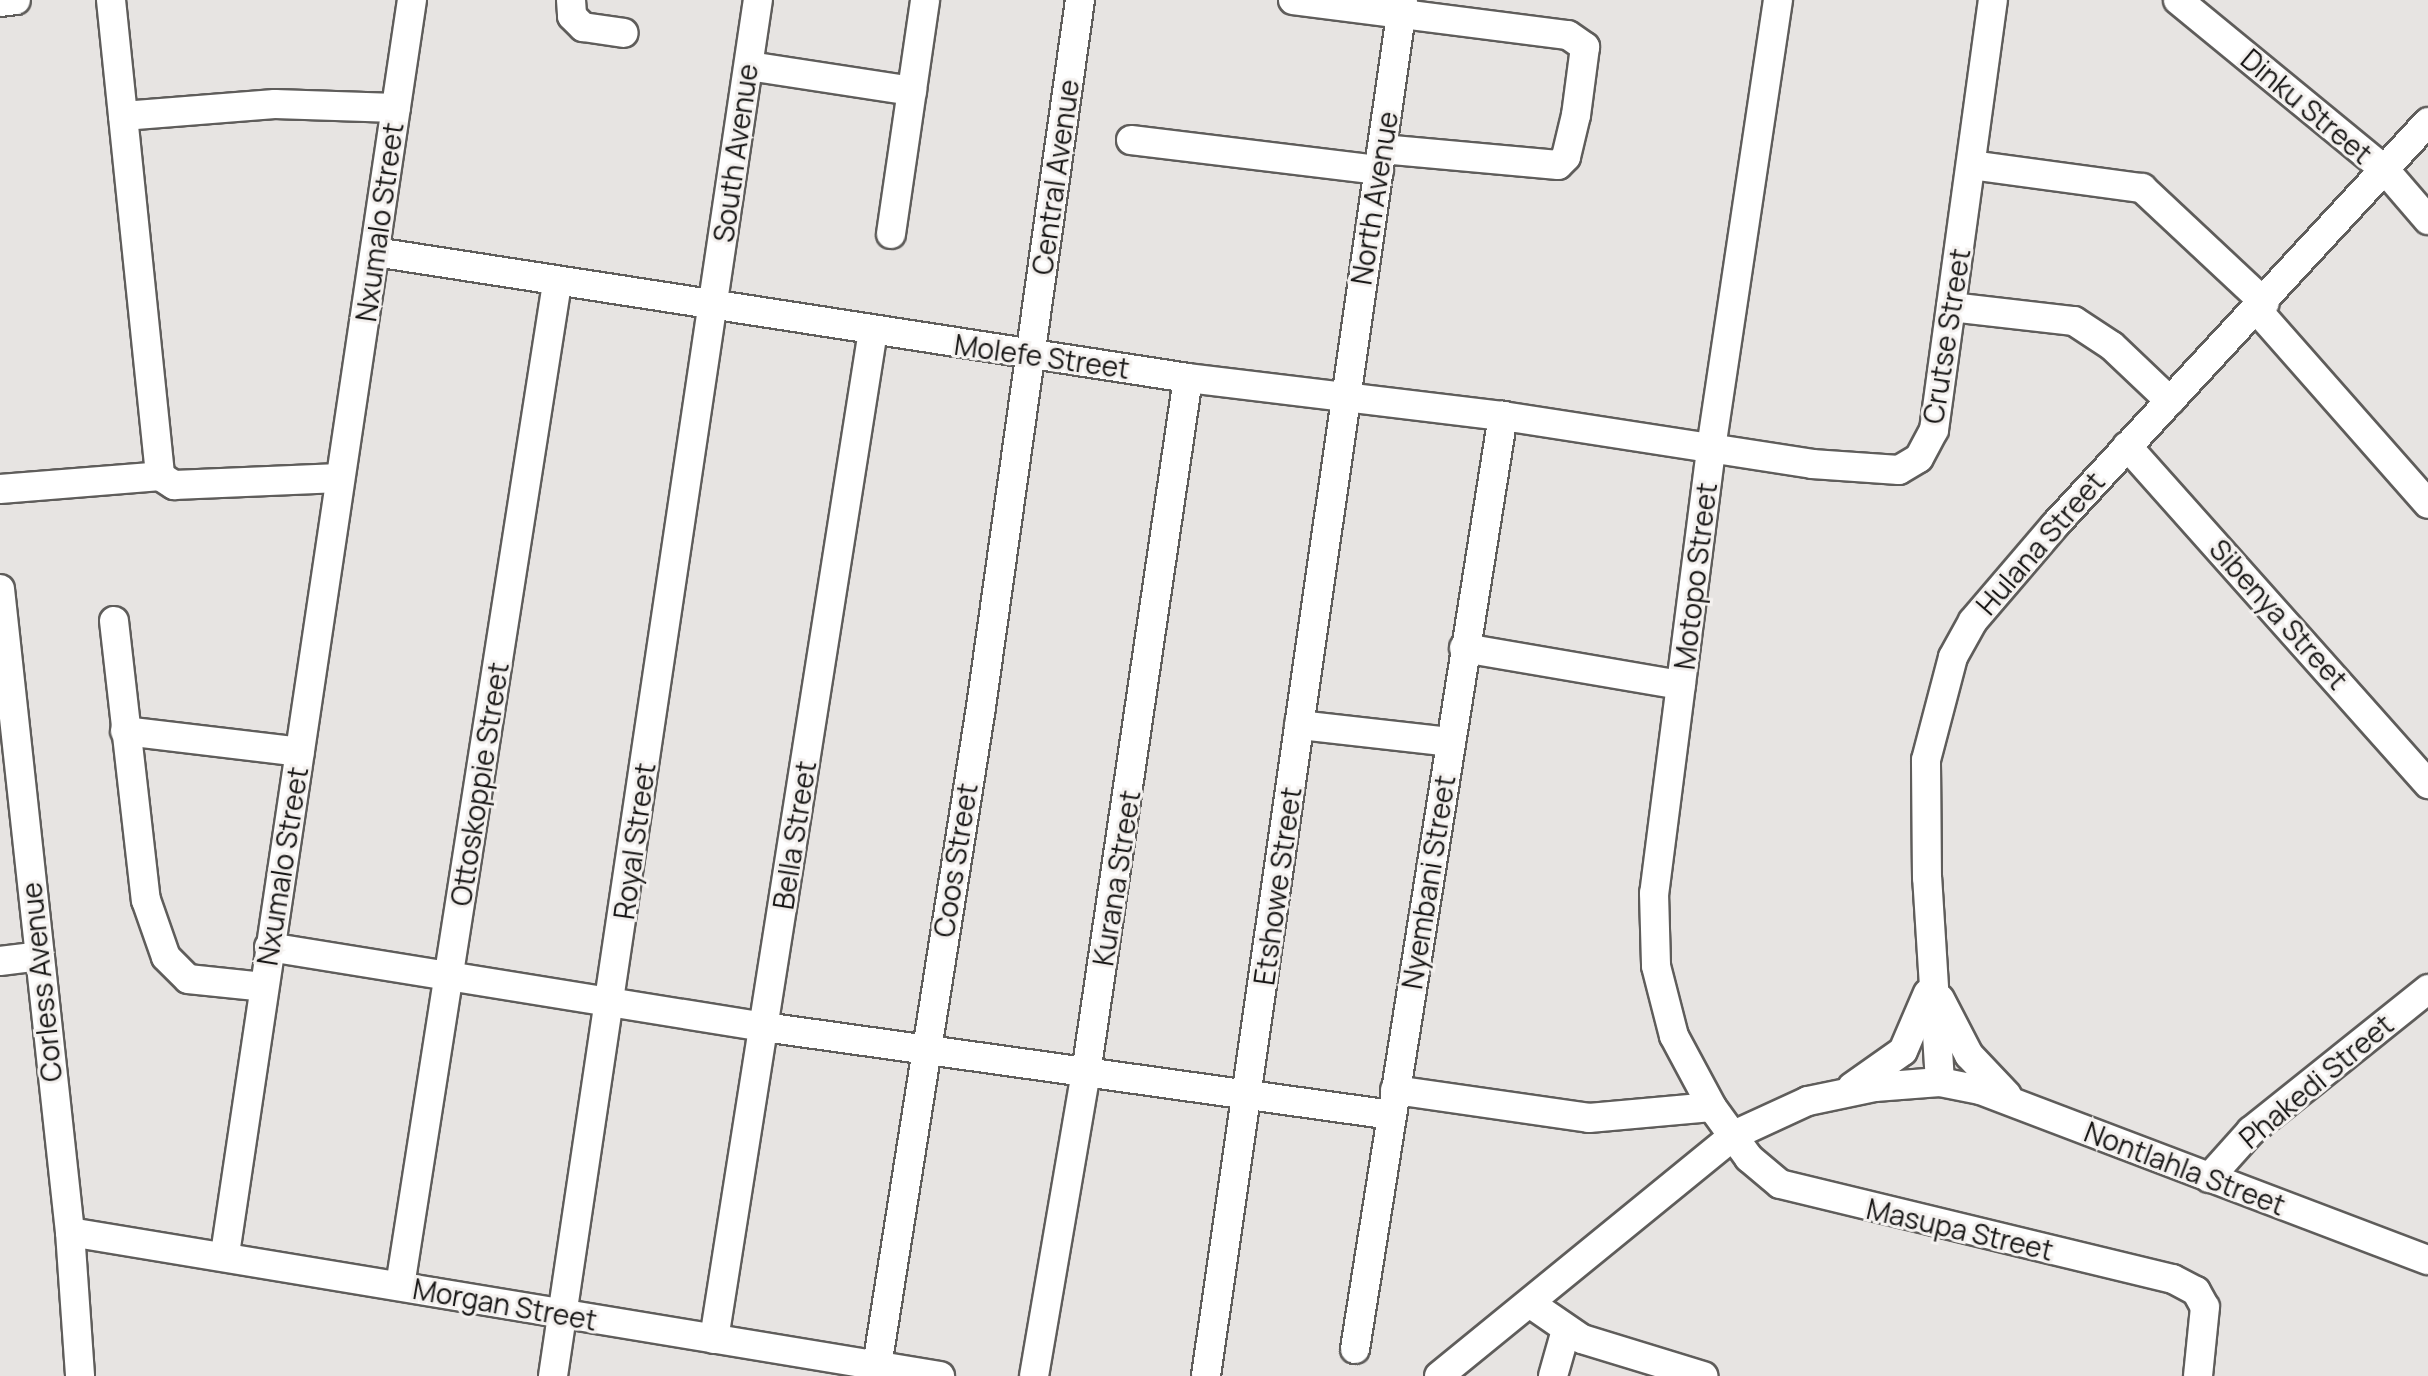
<!DOCTYPE html>
<html>
<head>
<meta charset="utf-8">
<style>
	body { margin:0 }
	#map { position:relative; width:2428px; height:1376px; overflow:hidden; background:#e7e4e2; font-family:Manrope,sans-serif }
	div>[style] { position:absolute }
	[style*='--x'] { left:calc(var(--x)*1px); top:calc(var(--y)*1px); width:calc(var(--w)*1px); rotate:calc(var(--a)*1deg) }
	.roads { filter:drop-shadow(2px 0 #5f5d5b) drop-shadow(-2px 0 #5f5d5b) drop-shadow(0 2px #5f5d5b) drop-shadow(0 -2px #5f5d5b) }
	.minor>* { height:28px; margin:-14px; padding:0 14px; transform-origin:14px; border-radius:14px; background:#fff }
	span { translate:-50% -50%; white-space:nowrap; text-align:center; line-height:1.15; -webkit-text-stroke:6px #f4f1ef; paint-order:stroke }
	.street-label { font-size:28px; color:#181716 }
</style>
</head>
<body>
<div id="map">
	<div class="roads">
		<div class="minor">
			<i style="--x:111;--y:0;--w:479;--a:84.1"></i>
			<i style="--x:160;--y:476;--w:17;--a:33"></i>
			<i style="--x:174;--y:485;--w:166;--a:-2.4"></i>
			<i style="--x:571;--y:0;--w:16;--a:86"></i>
			<i style="--x:572;--y:16;--w:16;--a:45"></i>
			<i style="--x:583;--y:27;--w:41;--a:8.3"></i>
			<i style="--x:1293;--y:0;--w:277;--a:7.3"></i>
			<i style="--x:1568;--y:35;--w:21;--a:35"></i>
			<i style="--x:1585;--y:47;--w:69;--a:97.5"></i>
			<i style="--x:1576;--y:115;--w:43;--a:103.4"></i>
			<i style="--x:1566;--y:157;--w:11;--a:135"></i>
			<i style="--x:1558;--y:165;--w:177;--a:-174.8"></i>
			<i style="--x:1778;--y:0;--w:455;--a:98.5"></i>
			<i style="--x:1711;--y:450;--w:447;--a:97.3"></i>
			<i style="--x:1654;--y:893;--w:73;--a:88.4"></i>
			<i style="--x:1656;--y:966;--w:72;--a:75.6"></i>
			<i style="--x:1674;--y:1036;--w:81;--a:61.8"></i>
			<i style="--x:1712;--y:1107;--w:63;--a:54"></i>
			<i style="--x:1749;--y:1158;--w:40;--a:40"></i>
			<i style="--x:1780;--y:1184;--w:404;--a:13.6"></i>
			<i style="--x:2173;--y:1279;--w:26;--a:28"></i>
			<i style="--x:2196;--y:1291;--w:18;--a:61"></i>
			<i style="--x:2205;--y:1307;--w:69;--a:95.8"></i>
			<i style="--x:2178;--y:0;--w:268;--a:39.4"></i>
			<i style="--x:2385;--y:170;--w:66;--a:49.3"></i>
			<i style="--x:0;--y:2;--w:16;--a:-7"></i>
			<i style="--x:749;--y:66;--w:165;--a:8.7"></i>
			<i style="--x:123;--y:116;--w:152;--a:-4.5"></i>
			<i style="--x:275;--y:104;--w:121;--a:1.9"></i>
			<i style="--x:1131;--y:140;--w:250;--a:6.9"></i>
			<i style="--x:1971;--y:165;--w:173;--a:7.7"></i>
			<i style="--x:2142;--y:188;--w:168;--a:43.1"></i>
			<i style="--x:891;--y:234;--w:236;--a:-81.7"></i>
			<i style="--x:375;--y:252;--w:823;--a:8.81"></i>
			<i style="--x:1188;--y:378;--w:317;--a:6.9"></i>
			<i style="--x:1503;--y:416;--w:313;--a:8.8"></i>
			<i style="--x:1812;--y:464;--w:87;--a:3.9"></i>
			<i style="--x:1899;--y:470;--w:23;--a:-31"></i>
			<i style="--x:1919;--y:458;--w:32;--a:-62"></i>
			<i style="--x:1934;--y:430;--w:434;--a:-82.2"></i>
			<i style="--x:1951;--y:307;--w:124;--a:6.5"></i>
			<i style="--x:2074;--y:321;--w:45;--a:33.3"></i>
			<i style="--x:2112;--y:346;--w:80;--a:43.5"></i>
			<i style="--x:2258;--y:311;--w:257;--a:48.6"></i>
			<i style="--x:2127;--y:446;--w:453;--a:48.3"></i>
			<i style="--x:0;--y:489;--w:161;--a:-4.6"></i>
			<i style="--x:0;--y:589;--w:647;--a:83.79"></i>
			<i style="--x:70;--y:1232;--w:144;--a:86"></i>
			<i style="--x:114;--y:621;--w:281;--a:83.5"></i>
			<i style="--x:146;--y:900;--w:60;--a:70.7"></i>
			<i style="--x:166;--y:957;--w:31;--a:45"></i>
			<i style="--x:188;--y:979;--w:76;--a:6"></i>
			<i style="--x:1464;--y:648;--w:220;--a:9.7"></i>
			<i style="--x:1299;--y:725;--w:153;--a:6.4"></i>
			<i style="--x:125;--y:731;--w:176;--a:6.8"></i>
			<i style="--x:269;--y:947;--w:501;--a:9.18"></i>
			<i style="--x:764;--y:1027;--w:634;--a:7.98"></i>
			<i style="--x:0;--y:961;--w:38;--a:-7"></i>
			<i style="--x:1940;--y:999;--w:63;--a:62.6"></i>
			<i style="--x:1969;--y:1055;--w:55;--a:46.5"></i>
			<i style="--x:1940;--y:1082;--w:204;--a:-93.6"></i>
			<i style="--x:1927;--y:878;--w:118;--a:-90.5"></i>
			<i style="--x:1926;--y:760;--w:106;--a:-75.3"></i>
			<i style="--x:1953;--y:657;--w:41;--a:-60.9"></i>
			<i style="--x:1973;--y:621;--w:126;--a:-49.5"></i>
			<i style="--x:2055;--y:525;--w:549;--a:-47.21"></i>
			<i style="--x:1852;--y:1087;--w:62;--a:-35.2"></i>
			<i style="--x:1903;--y:1051;--w:63;--a:-66.7"></i>
			<i style="--x:1395;--y:1090;--w:196;--a:8.2"></i>
			<i style="--x:1589;--y:1118;--w:123;--a:-5.1"></i>
			<i style="--x:2209;--y:1178;--w:63;--a:-48.2"></i>
			<i style="--x:2251;--y:1131;--w:227;--a:-38.7"></i>
			<i style="--x:70;--y:1232;--w:882;--a:9.4"></i>
			<i style="--x:225;--y:1254;--w:1268;--a:-81.52"></i>
			<i style="--x:400;--y:1286;--w:1015;--a:-81.1"></i>
			<i style="--x:1531;--y:1304;--w:62;--a:34.5"></i>
			<i style="--x:1582;--y:1339;--w:127;--a:17"></i>
			<i style="--x:714;--y:1339;--w:1020;--a:-81.04"></i>
			<i style="--x:1355;--y:1349;--w:945;--a:-80.99"></i>
			<i style="--x:877;--y:1366;--w:667;--a:-81.03"></i>
			<i style="--x:981;--y:707;--w:714;--a:-82.03"></i>
			<i style="--x:553;--y:1376;--w:1391;--a:-81.53"></i>
			<i style="--x:1034;--y:1376;--w:307;--a:-80.3"></i>
			<i style="--x:1086;--y:1073;--w:702;--a:-81.65"></i>
			<i style="--x:1206;--y:1376;--w:1390;--a:-81.85"></i>
			<i style="--x:1439;--y:1376;--w:381;--a:-39.2"></i>
			<i style="--x:1734;--y:1135;--w:81;--a:-24.7"></i>
			<i style="--x:1808;--y:1101;--w:68;--a:-11.8"></i>
			<i style="--x:1875;--y:1087;--w:65;--a:-4.4"></i>
			<i style="--x:1940;--y:1082;--w:41;--a:11.3"></i>
			<i style="--x:1980;--y:1090;--w:479;--a:20.8"></i>
			<i style="--x:1553;--y:1376;--w:48;--a:-74.2"></i>
		</div>
	</div>
	<div class="street-label">
		<span style="left:2307px;top:106px;rotate:40deg">Dinku Street</span>
		<span style="left:735px;top:153px;rotate:-82deg">South Avenue</span>
		<span style="left:1055px;top:177px;rotate:-82deg">Central Avenue</span>
		<span style="left:1374px;top:198px;rotate:-81deg">North Avenue</span>
		<span style="left:379px;top:222px;rotate:-82deg">Nxumalo Street</span>
		<span style="left:1946px;top:336px;rotate:-81deg">Crutse Street</span>
		<span style="left:1042px;top:356px;rotate:8deg">Molefe Street</span>
		<span style="left:2040px;top:543px;rotate:-49deg">Hulana Street</span>
		<span style="left:1695px;top:576px;rotate:-83deg">Motopo Street</span>
		<span style="left:2279px;top:614px;rotate:48deg">Sibenya Street</span>
		<span style="left:479px;top:784px;rotate:-81deg">Ottoskoppie Street</span>
		<span style="left:794px;top:835px;rotate:-81deg">Bella Street</span>
		<span style="left:634px;top:841px;rotate:-82deg">Royal Street</span>
		<span style="left:955px;top:860px;rotate:-81deg">Coos Street</span>
		<span style="left:282px;top:866px;rotate:-81deg">Nxumalo Street</span>
		<span style="left:1116px;top:878px;rotate:-81deg">Kurana Street</span>
		<span style="left:1428px;top:882px;rotate:-81deg">Nyembani Street</span>
		<span style="left:1277px;top:886px;rotate:-82deg">Etshowe Street</span>
		<span style="left:41px;top:982px;rotate:-96deg">Corless Avenue</span>
		<span style="left:2316px;top:1081px;rotate:-40deg">Phakedi Street</span>
		<span style="left:2185px;top:1168px;rotate:21deg">Nontlahla Street</span>
		<span style="left:1960px;top:1229px;rotate:13deg">Masupa Street</span>
		<span style="left:505px;top:1304px;rotate:10deg">Morgan Street</span>
	</div>
</div>
</body>
</html>
